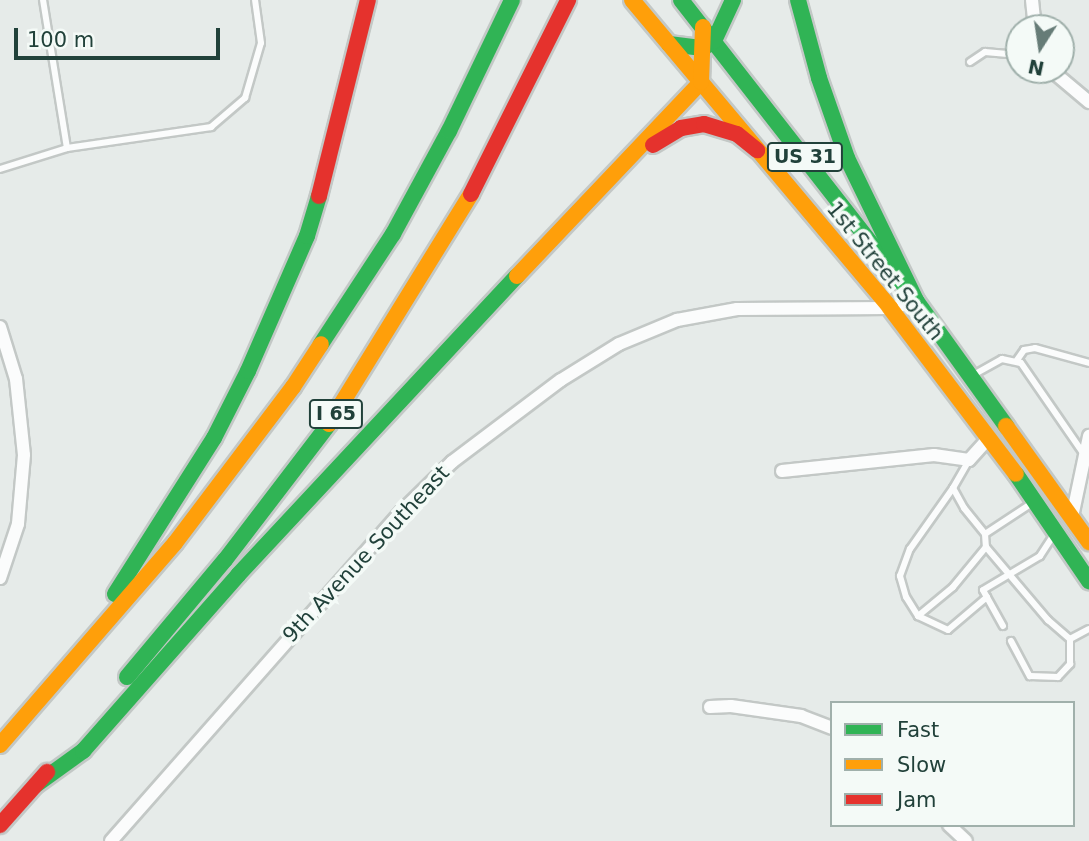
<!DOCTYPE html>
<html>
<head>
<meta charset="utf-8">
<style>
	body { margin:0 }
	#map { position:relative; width:1089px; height:841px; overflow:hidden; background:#e6ebe9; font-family:"DejaVu Sans",sans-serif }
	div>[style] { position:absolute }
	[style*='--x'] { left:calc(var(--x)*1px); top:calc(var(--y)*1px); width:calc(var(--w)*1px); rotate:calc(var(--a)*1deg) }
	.roads { filter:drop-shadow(2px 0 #c3c8c6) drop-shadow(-2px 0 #c3c8c6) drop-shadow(0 2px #c3c8c6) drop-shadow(0 -2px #c3c8c6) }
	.lane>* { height:6px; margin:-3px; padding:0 3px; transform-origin:3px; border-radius:3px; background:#fbfcfc }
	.street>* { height:12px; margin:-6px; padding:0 6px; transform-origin:6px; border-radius:6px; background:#fbfcfc }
	.fast>* { height:16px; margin:-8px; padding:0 8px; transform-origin:8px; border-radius:8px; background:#30b455 }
	.slow>* { height:16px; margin:-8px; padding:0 8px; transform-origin:8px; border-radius:8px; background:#ff9f0a }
	.jam>* { height:16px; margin:-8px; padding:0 8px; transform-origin:8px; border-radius:8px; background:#e5322d }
	span { translate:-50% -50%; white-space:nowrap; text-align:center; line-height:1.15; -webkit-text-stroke:7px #f4faf7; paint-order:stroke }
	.shield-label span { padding:2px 5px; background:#f4faf7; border:2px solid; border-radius:5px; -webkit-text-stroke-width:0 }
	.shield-label { font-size:19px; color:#21413a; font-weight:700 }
	.street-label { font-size:21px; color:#21413a }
	.legend { position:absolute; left:830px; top:701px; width:245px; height:126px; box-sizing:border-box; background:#f4faf7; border:2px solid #a0b0ab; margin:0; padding:9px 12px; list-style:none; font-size:21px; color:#21413a }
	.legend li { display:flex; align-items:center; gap:14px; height:35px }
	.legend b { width:35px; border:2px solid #a0b0ab }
	.north { position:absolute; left:1005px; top:14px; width:70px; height:70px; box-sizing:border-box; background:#f4faf7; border:2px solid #a0b0ab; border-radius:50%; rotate:192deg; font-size:19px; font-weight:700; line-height:28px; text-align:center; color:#21413a }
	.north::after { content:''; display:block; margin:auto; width:24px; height:32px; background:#667c77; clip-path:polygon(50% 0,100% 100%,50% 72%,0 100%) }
	.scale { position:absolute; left:14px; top:28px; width:206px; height:32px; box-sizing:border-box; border:4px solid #21413a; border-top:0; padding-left:9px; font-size:21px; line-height:24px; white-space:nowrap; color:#21413a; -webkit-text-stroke:5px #f4faf7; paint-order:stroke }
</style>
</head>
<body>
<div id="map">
	<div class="roads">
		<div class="lane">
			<i style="--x:970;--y:62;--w:18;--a:-34"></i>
			<i style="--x:985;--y:52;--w:34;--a:5"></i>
			<i style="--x:67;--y:148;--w:146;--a:-8.3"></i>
			<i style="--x:211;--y:127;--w:45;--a:-40.5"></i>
			<i style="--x:245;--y:98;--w:57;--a:-73.8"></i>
			<i style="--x:261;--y:43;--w:43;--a:-97.9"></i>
			<i style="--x:0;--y:169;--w:70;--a:-17.4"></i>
			<i style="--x:67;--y:148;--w:150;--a:-99.2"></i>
			<i style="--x:1017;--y:360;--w:12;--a:-55"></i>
			<i style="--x:1024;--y:350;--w:11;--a:-10"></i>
			<i style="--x:1035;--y:348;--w:56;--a:15.5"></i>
			<i style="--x:975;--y:374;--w:31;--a:-29"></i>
			<i style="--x:1002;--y:359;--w:19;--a:12"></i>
			<i style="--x:1021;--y:363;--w:109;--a:55.4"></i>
			<i style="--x:953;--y:488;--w:32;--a:-60"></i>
			<i style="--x:985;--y:534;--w:13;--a:86"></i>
			<i style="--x:986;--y:547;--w:96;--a:49.7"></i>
			<i style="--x:1048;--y:620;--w:29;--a:41"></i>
			<i style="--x:987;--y:597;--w:51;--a:139.8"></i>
			<i style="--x:948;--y:630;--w:33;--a:-155"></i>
			<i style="--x:918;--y:616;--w:22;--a:-122"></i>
			<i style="--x:906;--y:597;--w:22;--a:-106"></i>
			<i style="--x:900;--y:576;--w:29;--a:-70"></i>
			<i style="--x:910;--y:549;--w:75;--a:-54.8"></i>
			<i style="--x:953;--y:488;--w:23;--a:61"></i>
			<i style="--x:964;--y:508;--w:33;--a:51"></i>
			<i style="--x:985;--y:534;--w:56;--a:-33.4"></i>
			<i style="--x:918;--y:616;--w:45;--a:-39.6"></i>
			<i style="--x:953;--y:587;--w:52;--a:-50.5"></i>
			<i style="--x:1003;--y:626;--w:41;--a:-119.1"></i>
			<i style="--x:983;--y:590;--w:66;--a:-30.8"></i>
			<i style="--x:1040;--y:556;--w:24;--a:-57"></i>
			<i style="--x:1011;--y:641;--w:40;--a:62"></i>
			<i style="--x:1030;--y:676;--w:28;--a:2"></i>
			<i style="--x:1058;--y:677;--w:18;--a:-47"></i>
			<i style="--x:1070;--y:664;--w:25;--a:-90"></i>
			<i style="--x:1070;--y:639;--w:21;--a:-28"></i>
		</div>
		<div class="street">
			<i style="--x:1032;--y:0;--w:28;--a:84"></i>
			<i style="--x:1051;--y:70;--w:50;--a:40.1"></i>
			<i style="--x:0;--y:327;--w:54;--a:72.9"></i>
			<i style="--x:16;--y:379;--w:76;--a:84"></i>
			<i style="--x:24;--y:455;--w:69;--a:95"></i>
			<i style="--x:18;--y:524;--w:57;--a:108.4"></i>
			<i style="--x:782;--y:471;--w:153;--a:-6"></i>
			<i style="--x:934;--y:455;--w:35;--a:8"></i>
			<i style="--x:969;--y:460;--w:31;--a:-48"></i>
			<i style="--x:1072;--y:517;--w:83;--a:-78.1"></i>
			<i style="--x:710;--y:707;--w:21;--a:-3"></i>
			<i style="--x:731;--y:706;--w:71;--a:8.1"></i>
			<i style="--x:801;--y:716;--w:33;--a:21"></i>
			<i style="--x:949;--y:825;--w:23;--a:43"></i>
			<i style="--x:111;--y:841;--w:441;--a:-48.6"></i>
			<i style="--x:403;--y:510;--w:69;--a:-44.4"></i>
			<i style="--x:452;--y:462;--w:136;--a:-37"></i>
			<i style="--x:561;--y:380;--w:68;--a:-31.8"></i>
			<i style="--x:619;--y:344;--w:63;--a:-22.5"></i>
			<i style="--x:677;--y:320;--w:61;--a:-10.4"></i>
			<i style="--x:737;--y:309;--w:153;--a:-0.4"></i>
			<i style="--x:890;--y:308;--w:28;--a:-13"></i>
		</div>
		<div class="fast">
			<i style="--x:681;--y:0;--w:383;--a:52"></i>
			<i style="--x:917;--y:302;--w:153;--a:54.3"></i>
			<i style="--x:798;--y:0;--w:81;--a:74.9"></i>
			<i style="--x:819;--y:78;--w:85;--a:70.7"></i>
			<i style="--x:847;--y:158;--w:160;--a:64.1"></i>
			<i style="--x:669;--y:44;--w:34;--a:7"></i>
			<i style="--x:703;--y:48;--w:13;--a:-32"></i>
			<i style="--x:714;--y:41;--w:45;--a:-65.1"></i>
			<i style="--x:321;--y:344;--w:131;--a:-56.8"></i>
			<i style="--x:393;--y:234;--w:117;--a:-61.5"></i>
			<i style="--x:449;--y:131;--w:145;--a:-64.3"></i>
			<i style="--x:1016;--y:474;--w:130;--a:55.7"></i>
			<i style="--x:115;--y:594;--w:185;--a:-57.6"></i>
			<i style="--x:214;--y:438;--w:75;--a:-63.1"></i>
			<i style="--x:248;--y:371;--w:147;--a:-66.4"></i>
			<i style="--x:307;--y:236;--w:42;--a:-73.3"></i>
			<i style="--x:127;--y:677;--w:153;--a:-50.1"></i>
			<i style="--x:225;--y:560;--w:171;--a:-52.6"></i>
			<i style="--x:37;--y:784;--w:57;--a:-35.7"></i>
			<i style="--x:83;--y:751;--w:235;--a:-48.6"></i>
			<i style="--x:238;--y:575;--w:409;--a:-47"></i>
		</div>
		<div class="slow">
			<i style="--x:632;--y:0;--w:402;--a:50"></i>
			<i style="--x:890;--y:308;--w:208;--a:52.8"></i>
			<i style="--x:517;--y:276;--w:267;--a:-46.5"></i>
			<i style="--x:701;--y:82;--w:55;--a:-87.9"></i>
			<i style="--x:329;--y:424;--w:270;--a:-58.3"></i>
			<i style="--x:1006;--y:426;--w:143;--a:54.4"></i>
			<i style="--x:0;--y:745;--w:267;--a:-49.1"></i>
			<i style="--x:175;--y:543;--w:196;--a:-52.9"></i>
			<i style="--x:293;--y:387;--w:51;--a:-56.9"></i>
		</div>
		<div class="jam">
			<i style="--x:653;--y:145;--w:33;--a:-31"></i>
			<i style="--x:681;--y:128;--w:23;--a:-10"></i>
			<i style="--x:704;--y:124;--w:34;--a:17"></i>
			<i style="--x:737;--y:134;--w:26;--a:39"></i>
			<i style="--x:471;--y:194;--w:217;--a:-63.4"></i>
			<i style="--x:319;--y:196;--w:202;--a:-76"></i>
			<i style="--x:0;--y:825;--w:71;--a:-48.4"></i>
		</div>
	</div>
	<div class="shield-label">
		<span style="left:805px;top:157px">US 31</span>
		<span style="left:336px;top:414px">I 65</span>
	</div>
	<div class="street-label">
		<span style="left:885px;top:271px;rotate:51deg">1st Street South</span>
		<span style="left:366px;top:554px;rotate:-47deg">9th Avenue Southeast</span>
	</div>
	<ul class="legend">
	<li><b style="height:9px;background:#30b455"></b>Fast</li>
	<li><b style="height:9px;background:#ff9f0a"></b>Slow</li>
	<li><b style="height:9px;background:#e5322d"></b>Jam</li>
	</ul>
	<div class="north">N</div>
	<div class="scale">100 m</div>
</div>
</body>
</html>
